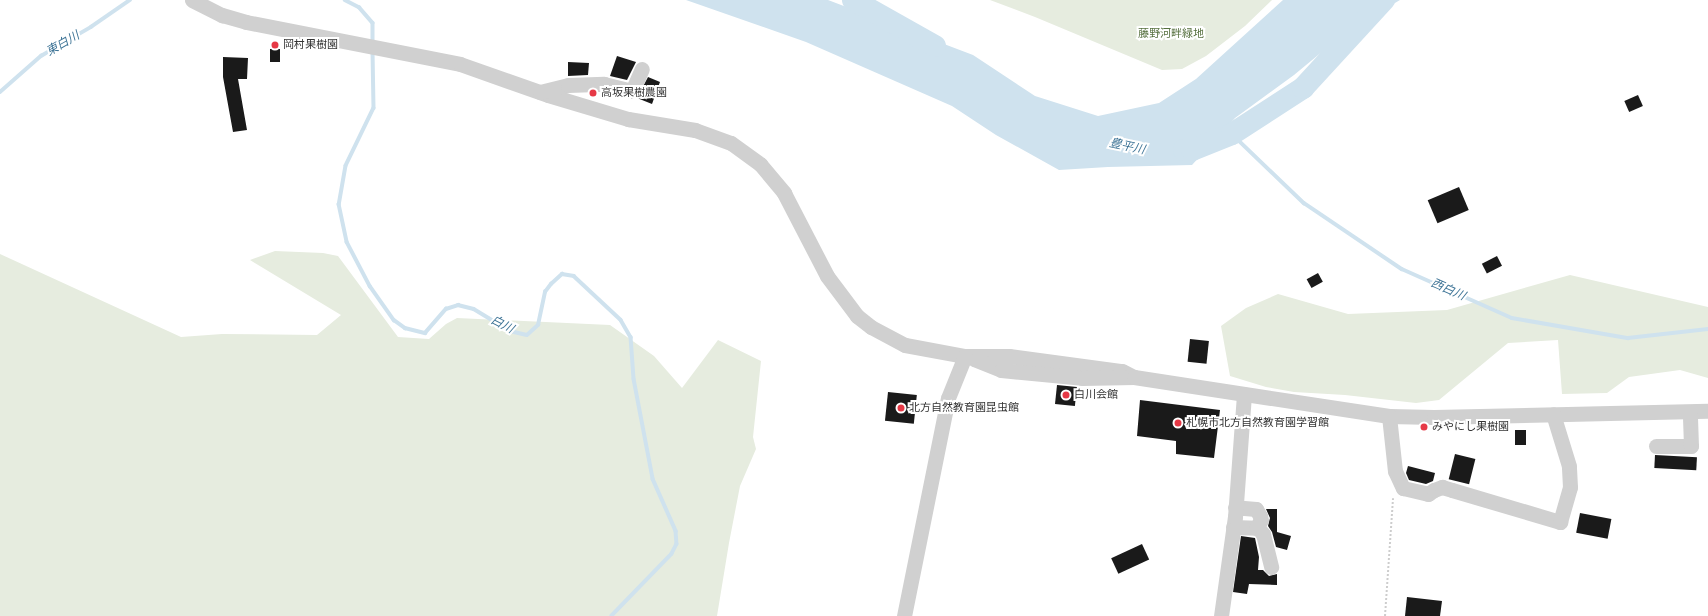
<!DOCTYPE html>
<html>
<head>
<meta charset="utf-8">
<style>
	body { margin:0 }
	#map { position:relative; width:1708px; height:616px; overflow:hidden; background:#fff; font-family:Signika,"Noto Sans JP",sans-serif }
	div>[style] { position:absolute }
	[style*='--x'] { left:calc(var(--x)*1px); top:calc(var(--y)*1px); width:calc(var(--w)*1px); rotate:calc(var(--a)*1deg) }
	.green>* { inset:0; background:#e6ecdf }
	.water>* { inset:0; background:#cfe2ee }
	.stream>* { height:3.5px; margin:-1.75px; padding:0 1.75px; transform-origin:1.75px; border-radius:1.75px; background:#cfe2ee }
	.river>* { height:22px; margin:-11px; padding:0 11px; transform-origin:11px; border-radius:11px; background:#cfe2ee }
	.building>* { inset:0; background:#1a1a1a; transform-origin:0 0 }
	.path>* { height:2px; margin-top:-1px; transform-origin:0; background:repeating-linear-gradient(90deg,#cdcdcd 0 2px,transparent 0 4px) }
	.minor>* { height:15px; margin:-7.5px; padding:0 7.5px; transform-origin:7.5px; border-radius:7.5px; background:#d0d0d0 }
	.dots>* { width:11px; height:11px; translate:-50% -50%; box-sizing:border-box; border:2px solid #fff; border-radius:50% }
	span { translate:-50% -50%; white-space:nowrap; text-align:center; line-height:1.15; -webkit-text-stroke:4px #fff; paint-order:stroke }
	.park-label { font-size:11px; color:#56703f }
	.poi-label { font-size:11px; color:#333 }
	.left { translate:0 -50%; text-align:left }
	.water-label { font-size:12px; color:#3f7597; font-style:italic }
</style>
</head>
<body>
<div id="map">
	<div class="green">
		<i style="clip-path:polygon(990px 0,1272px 0,1245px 26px,1206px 56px,1182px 69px,1162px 70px,1035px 17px)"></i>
		<i style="clip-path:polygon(275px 251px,323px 253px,338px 256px,398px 337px,429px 339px,446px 324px,457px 318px,610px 325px,654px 356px,682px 388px,718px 340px,761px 361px,753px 437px,756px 449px,740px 486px,729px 543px,717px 616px,0 616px,0 254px,181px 337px,222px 334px,317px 335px,341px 315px,250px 260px)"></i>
		<i style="clip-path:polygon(1570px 275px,1708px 307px,1708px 378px,1680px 370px,1629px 377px,1607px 393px,1562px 394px,1558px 340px,1508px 343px,1439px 400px,1416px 403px,1345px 395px,1294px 392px,1266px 387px,1230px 376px,1221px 326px,1246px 308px,1278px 294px,1348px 314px,1447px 310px)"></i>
	</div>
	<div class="water">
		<i style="clip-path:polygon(686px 0,828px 0,973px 55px,1035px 96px,1098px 116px,1159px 103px,1196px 79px,1283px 0,1400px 0,1346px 32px,1294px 75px,1235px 118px,1192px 165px,1108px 167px,1059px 170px,996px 135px,952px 106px,806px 42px)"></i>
	</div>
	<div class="stream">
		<i style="--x:345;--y:0;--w:16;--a:27"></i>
		<i style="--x:359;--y:7;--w:21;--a:49"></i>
		<i style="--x:373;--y:23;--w:19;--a:90"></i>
		<i style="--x:373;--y:51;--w:57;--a:89"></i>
		<i style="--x:374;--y:108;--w:64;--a:115.8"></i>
		<i style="--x:346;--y:166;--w:39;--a:100"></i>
		<i style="--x:339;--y:204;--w:39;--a:78"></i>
		<i style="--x:347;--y:242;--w:50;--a:62.4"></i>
		<i style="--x:370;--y:286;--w:42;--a:54.8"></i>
		<i style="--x:394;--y:320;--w:14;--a:36"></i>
		<i style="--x:405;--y:328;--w:21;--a:14"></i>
		<i style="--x:425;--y:333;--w:32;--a:-49"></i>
		<i style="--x:446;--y:309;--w:13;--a:-18"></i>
		<i style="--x:458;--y:305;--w:16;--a:14"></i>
		<i style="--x:474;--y:309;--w:42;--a:31.4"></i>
		<i style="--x:510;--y:331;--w:17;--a:13"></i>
		<i style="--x:527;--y:335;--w:15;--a:-42"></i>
		<i style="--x:538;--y:325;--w:34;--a:-78"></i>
		<i style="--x:545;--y:292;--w:10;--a:-53"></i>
		<i style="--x:551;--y:284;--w:15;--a:-42"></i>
		<i style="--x:562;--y:274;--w:12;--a:9"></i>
		<i style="--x:574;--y:276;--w:64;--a:43.1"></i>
		<i style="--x:621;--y:320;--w:20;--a:60"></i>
		<i style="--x:631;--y:337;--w:42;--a:85.9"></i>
		<i style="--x:634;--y:379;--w:102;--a:79.2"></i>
		<i style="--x:653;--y:479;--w:57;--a:66.1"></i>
		<i style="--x:676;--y:531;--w:13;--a:86"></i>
		<i style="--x:677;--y:544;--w:11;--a:117"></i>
		<i style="--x:672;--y:554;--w:86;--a:134.1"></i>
		<i style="--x:0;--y:92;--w:55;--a:-41.3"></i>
		<i style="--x:41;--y:56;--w:58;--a:-30.1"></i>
		<i style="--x:91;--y:27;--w:47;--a:-34.7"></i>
		<i style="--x:1232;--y:134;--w:100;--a:43.8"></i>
		<i style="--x:1304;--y:203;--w:118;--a:34"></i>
		<i style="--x:1402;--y:269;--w:120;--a:24"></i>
		<i style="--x:1512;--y:318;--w:118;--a:9.8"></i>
		<i style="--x:1628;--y:338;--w:81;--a:-6.4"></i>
	</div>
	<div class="river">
		<i style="--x:853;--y:0;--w:94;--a:29.3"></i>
		<i style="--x:1184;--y:150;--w:8;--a:0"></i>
		<i style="--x:1192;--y:150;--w:43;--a:-21.8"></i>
		<i style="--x:1232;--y:134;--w:85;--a:-32.9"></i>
		<i style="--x:1303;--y:88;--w:120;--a:-47.4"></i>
	</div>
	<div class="building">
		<i style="left:270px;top:49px;width:10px;height:13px"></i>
		<i style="clip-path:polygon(617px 56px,636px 62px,627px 80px,610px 76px)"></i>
		<i style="clip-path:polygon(223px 57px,248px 58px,247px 79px,238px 79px,247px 130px,233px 132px,223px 77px)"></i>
		<i style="clip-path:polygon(568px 62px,589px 63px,588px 75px,568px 76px)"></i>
		<i style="clip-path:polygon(648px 77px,660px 82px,652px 104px,637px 98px)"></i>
		<i style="left:1638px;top:95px;width:12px;height:15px;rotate:66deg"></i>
		<i style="left:1459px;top:187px;width:25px;height:34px;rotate:67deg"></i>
		<i style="left:1497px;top:256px;width:11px;height:17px;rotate:63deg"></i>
		<i style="left:1318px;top:273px;width:10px;height:13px;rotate:61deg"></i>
		<i style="left:1190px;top:339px;width:19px;height:23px;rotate:6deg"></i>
		<i style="left:1057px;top:385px;width:20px;height:19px;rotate:6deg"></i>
		<i style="left:888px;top:392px;width:29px;height:29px;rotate:6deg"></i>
		<i style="clip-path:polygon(1140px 400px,1220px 410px,1214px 458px,1176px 454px,1176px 441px,1137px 436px)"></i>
		<i style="left:1515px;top:430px;width:11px;height:15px"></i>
		<i style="left:1455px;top:454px;width:21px;height:26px;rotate:14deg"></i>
		<i style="left:1655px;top:455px;width:42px;height:13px;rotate:3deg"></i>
		<i style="clip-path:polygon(1408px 466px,1435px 473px,1433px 481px,1426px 484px,1409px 480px,1406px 473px)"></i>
		<i style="clip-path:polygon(1266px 509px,1277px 509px,1277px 532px,1291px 536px,1287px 550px,1276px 547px,1272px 532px,1268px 526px,1270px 518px)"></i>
		<i style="left:1580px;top:513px;width:32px;height:20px;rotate:11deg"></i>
		<i style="clip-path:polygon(1241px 536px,1255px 538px,1259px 557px,1258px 570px,1263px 570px,1269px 576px,1277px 574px,1277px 585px,1249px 584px,1247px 594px,1233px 592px)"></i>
		<i style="left:1142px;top:544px;width:17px;height:34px;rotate:65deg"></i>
		<i style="clip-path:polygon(1407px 597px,1442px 601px,1440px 616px,1405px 616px)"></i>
	</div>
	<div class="path">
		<i style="--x:1385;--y:616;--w:118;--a:-86.1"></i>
	</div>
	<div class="minor">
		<i style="--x:192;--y:0;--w:34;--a:27"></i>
		<i style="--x:222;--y:15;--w:25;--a:16"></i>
		<i style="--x:246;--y:22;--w:218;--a:11.1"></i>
		<i style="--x:460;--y:64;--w:93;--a:19.4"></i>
		<i style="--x:548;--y:95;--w:84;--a:16.7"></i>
		<i style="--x:628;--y:119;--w:68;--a:9.3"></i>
		<i style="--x:695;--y:130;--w:38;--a:20"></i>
		<i style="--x:731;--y:143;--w:36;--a:36"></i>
		<i style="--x:760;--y:164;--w:38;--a:50"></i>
		<i style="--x:784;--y:193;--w:93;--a:62.6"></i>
		<i style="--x:827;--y:276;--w:50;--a:53.1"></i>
		<i style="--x:857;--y:316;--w:18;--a:38"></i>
		<i style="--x:871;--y:327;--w:38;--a:28"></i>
		<i style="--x:905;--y:345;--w:61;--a:10.4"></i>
		<i style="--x:965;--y:356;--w:44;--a:0"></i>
		<i style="--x:1009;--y:356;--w:114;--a:7.6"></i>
		<i style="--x:1122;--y:371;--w:13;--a:27"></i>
		<i style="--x:540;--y:92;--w:29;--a:-14"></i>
		<i style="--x:568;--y:85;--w:36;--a:-2"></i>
		<i style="--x:604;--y:84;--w:29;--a:14"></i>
		<i style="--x:632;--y:91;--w:24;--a:-66"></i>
		<i style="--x:974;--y:359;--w:29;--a:22"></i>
		<i style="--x:1001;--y:370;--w:81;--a:5.6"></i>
		<i style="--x:1082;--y:378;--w:52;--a:-1.1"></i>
		<i style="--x:1134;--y:377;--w:258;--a:8.7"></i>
		<i style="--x:1389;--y:416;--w:45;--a:1.3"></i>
		<i style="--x:1434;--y:417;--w:274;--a:-1.3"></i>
		<i style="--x:1389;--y:416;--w:55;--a:83.8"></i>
		<i style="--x:1395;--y:471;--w:19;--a:65"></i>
		<i style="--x:1403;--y:488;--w:26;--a:13"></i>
		<i style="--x:1428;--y:494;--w:7;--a:-34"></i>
		<i style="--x:1434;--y:490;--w:9;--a:-21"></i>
		<i style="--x:1442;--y:487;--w:10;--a:17"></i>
		<i style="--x:1452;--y:490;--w:113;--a:16.5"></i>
		<i style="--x:1560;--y:522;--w:36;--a:-74"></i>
		<i style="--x:1570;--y:487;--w:21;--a:-93"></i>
		<i style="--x:1569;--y:466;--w:54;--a:-107.1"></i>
		<i style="--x:1656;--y:446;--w:35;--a:0"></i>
		<i style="--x:1691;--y:446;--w:34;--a:-92"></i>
		<i style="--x:1233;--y:527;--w:23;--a:2"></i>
		<i style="--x:1256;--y:528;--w:9;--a:-58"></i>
		<i style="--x:1261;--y:520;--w:4;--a:-104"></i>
		<i style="--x:1260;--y:516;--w:8;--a:-120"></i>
		<i style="--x:1256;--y:509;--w:21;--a:-175"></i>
		<i style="--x:1258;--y:528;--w:8;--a:50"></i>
		<i style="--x:1263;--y:534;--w:34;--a:76"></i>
		<i style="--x:904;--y:616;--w:222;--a:-78.6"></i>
		<i style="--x:948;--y:398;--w:45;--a:-68"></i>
		<i style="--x:1221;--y:616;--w:100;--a:-82"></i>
		<i style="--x:1235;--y:517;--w:123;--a:-85.8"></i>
	</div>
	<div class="dots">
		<i style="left:275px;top:45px;background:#e63946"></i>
		<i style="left:593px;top:93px;background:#e63946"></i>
		<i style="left:1066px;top:395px;background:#e63946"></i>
		<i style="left:901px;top:408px;background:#e63946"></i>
		<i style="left:1178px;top:423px;background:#e63946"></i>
		<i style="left:1424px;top:427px;background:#e63946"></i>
	</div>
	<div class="park-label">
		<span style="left:1171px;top:34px">藤野河畔緑地</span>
	</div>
	<div class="poi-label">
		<span class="left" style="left:283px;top:45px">岡村果樹園</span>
		<span class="left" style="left:601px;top:93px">高坂果樹農園</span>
		<span class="left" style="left:1074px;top:395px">白川会館</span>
		<span class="left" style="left:909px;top:408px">北方自然教育園昆虫館</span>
		<span class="left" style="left:1186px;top:423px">札幌市北方自然教育園学習館</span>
		<span class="left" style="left:1432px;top:427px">みやにし果樹園</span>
	</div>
	<div class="water-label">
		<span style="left:63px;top:44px;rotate:-30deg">東白川</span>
		<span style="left:1127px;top:147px;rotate:12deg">豊平川</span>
		<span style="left:1448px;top:290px;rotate:24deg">西白川</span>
		<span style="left:502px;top:325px;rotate:27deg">白川</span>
	</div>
</div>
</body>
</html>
